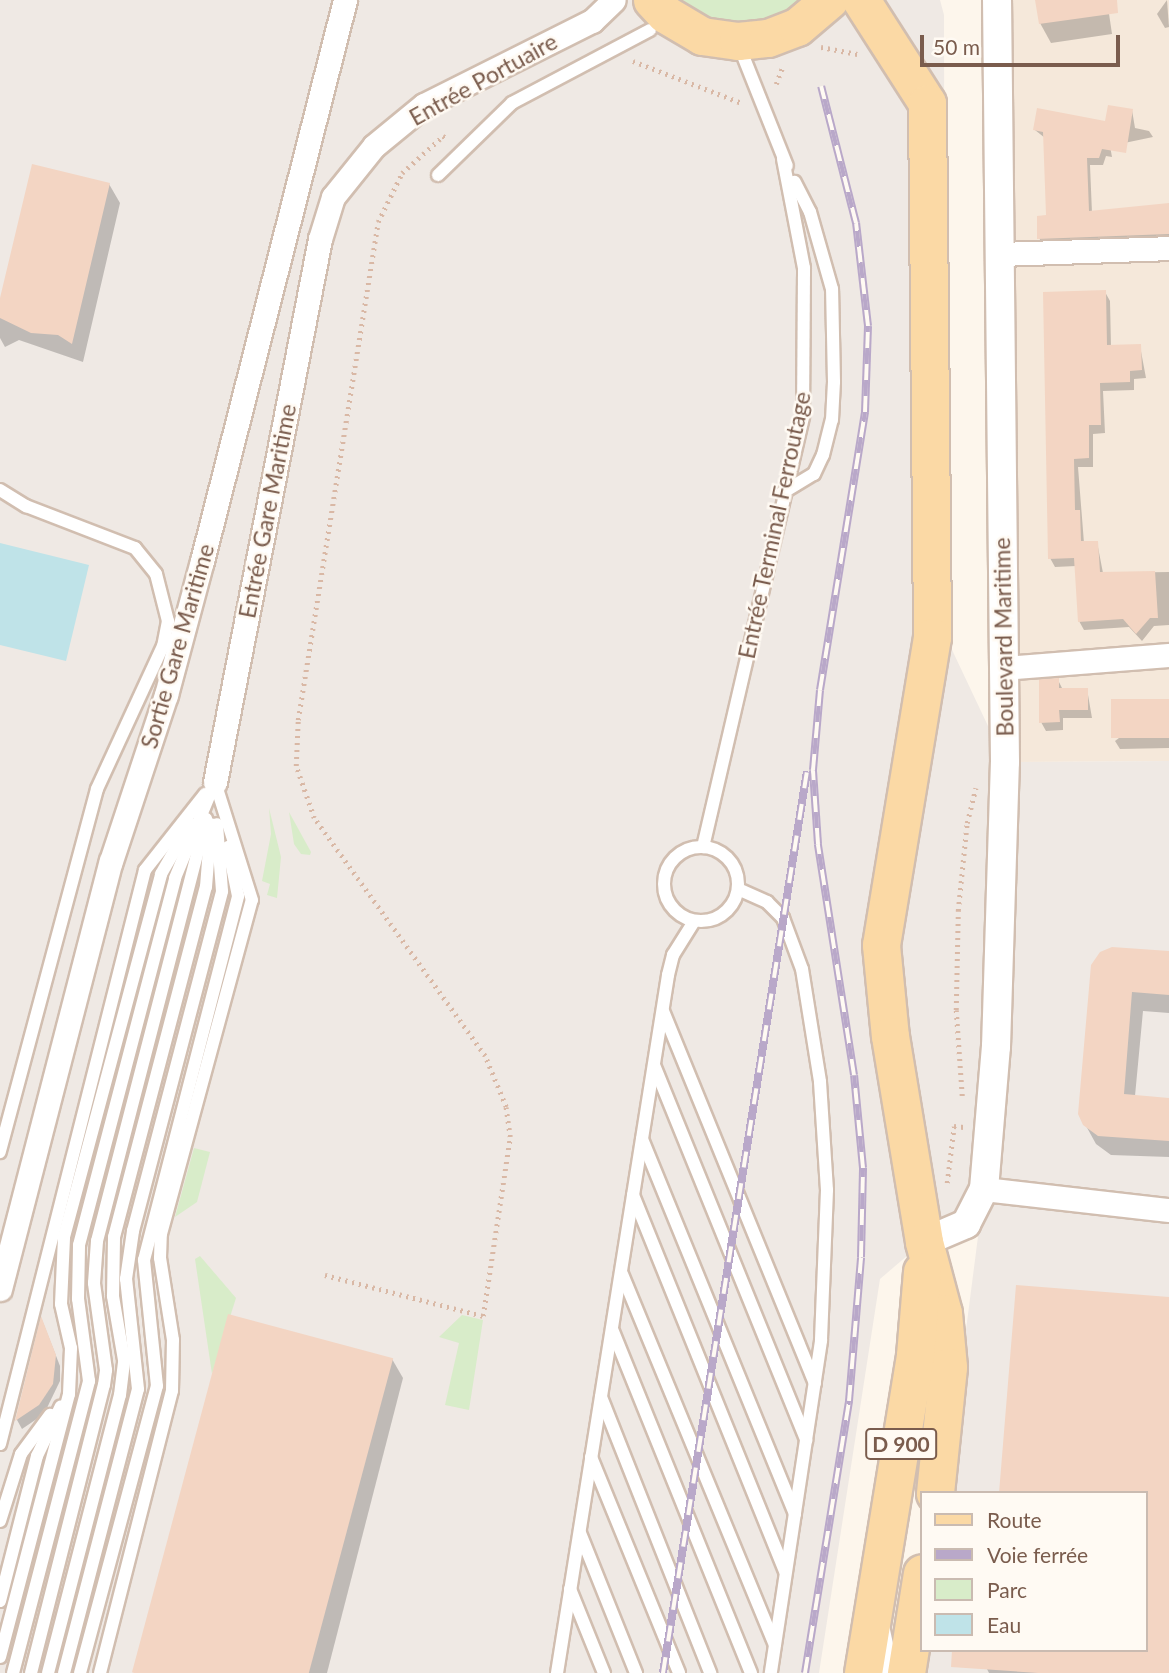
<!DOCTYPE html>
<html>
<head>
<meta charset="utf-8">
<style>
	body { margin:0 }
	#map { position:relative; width:1169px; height:1673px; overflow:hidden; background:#fdf6ec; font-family:Lato,sans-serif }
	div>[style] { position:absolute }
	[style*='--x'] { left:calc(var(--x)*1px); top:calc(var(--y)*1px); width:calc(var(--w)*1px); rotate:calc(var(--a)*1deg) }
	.residential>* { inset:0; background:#f5e8da }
	.industrial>* { inset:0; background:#efe9e4 }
	.green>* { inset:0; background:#d8ecc9 }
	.water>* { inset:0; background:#bfe3e8 }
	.shadow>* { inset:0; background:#0003 }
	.building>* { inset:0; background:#f3d5c3; transform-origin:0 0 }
	.path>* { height:4.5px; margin-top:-2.25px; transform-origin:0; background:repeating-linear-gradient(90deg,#d9b8a5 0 2px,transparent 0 7px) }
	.roads { filter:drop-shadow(2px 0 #d1beb0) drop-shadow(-2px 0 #d1beb0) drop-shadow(0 2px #d1beb0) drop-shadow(0 -2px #d1beb0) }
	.service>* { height:12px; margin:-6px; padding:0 6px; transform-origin:6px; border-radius:6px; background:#fff }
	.service>.ring { margin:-6px; padding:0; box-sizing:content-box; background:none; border:12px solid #fff; border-radius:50% }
	.minor>* { height:23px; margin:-11.5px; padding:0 11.5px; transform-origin:11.5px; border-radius:11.5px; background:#fff }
	.tertiary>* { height:28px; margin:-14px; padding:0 14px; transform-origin:14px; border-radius:14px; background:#fff }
	.primary>* { height:37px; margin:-18.5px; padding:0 18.5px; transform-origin:18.5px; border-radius:18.5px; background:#fbd9a5 }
	.rail>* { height:8px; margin-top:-4px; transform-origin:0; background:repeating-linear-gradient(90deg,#fffaf3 0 16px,#b9a8c9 0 32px); box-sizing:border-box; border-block:2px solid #b9a8c9 }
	span { translate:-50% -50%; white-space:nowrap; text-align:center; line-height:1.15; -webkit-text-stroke:5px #fffaf3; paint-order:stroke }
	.shield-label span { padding:2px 5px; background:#fffaf3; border:2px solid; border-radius:5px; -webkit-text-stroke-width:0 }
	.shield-label { font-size:21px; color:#7a5c4d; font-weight:700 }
	.street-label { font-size:23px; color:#7a5c4d }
	.legend { position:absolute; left:920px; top:1491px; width:228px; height:161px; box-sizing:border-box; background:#fffaf3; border:2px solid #cabbb1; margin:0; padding:9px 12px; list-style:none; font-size:21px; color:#7a5c4d }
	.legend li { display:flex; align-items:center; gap:14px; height:35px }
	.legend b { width:35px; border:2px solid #cabbb1 }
	.scale { position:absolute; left:920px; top:35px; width:200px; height:32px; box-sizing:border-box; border:4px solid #7a5c4d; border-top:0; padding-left:9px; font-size:21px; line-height:24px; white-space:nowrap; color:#7a5c4d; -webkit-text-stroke:5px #fffaf3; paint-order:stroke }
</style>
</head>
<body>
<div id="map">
	<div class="residential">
		<i style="clip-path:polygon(1010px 0,1169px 0,1169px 761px,1005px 762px,1000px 254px,1014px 28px)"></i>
	</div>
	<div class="industrial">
		<i style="clip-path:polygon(0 0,940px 0,944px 15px,945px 635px,1005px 762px,1169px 761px,1169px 1673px,922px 1673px,925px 1650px,1146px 1650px,1146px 1493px,945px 1493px,984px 1190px,880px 1279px,819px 1673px,0 1673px)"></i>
	</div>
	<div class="green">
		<i style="clip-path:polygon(676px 0,808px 0,777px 19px,744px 26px,712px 21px)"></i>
		<i style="clip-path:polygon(269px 808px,281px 857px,277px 898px,267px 895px,270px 884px,262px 881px,271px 834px)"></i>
		<i style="clip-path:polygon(289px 812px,311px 852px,310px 855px,301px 854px,294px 844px)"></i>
		<i style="clip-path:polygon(194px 1148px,210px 1152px,197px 1202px,175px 1217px)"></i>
		<i style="clip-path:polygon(200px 1256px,236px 1298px,212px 1374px,195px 1259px)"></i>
		<i style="clip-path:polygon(462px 1315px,483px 1320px,469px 1410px,445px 1405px,459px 1343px,439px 1337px)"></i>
	</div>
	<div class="water">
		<i style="clip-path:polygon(0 543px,89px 565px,66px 661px,0 645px)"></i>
	</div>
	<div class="shadow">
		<i style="clip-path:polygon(1037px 0,1107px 0,1112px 34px,1051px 43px,1040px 23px)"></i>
		<i style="clip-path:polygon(1167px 0,1169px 27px,1165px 28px,1157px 14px)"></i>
		<i style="clip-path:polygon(1132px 110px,1135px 128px,1149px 131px,1153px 137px,1110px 146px,1112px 157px,1106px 156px,1103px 165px,1090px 165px,1092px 213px,1169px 205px,1169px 243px,1044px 246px,1039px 238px,1048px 216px,1045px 138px,1035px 130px,1107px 123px)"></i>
		<i style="clip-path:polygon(109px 184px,120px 203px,83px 362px,19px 340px,5px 347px,0 338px,0 305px)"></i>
		<i style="clip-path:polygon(1105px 292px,1110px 301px,1111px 347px,1140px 346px,1146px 378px,1134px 379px,1134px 390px,1103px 391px,1105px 433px,1093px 434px,1093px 467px,1078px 467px,1084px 543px,1097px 542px,1103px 573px,1169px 572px,1169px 625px,1154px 626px,1142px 641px,1129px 627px,1084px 630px,1079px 621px,1076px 566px,1055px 567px,1050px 558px)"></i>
		<i style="clip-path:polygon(1058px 680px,1063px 690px,1087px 689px,1092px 718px,1063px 718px,1063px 730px,1046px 731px,1041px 722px)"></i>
		<i style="clip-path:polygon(1169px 700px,1169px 748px,1120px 749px,1115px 741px)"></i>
		<i style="clip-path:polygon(1169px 955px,1169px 1013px,1143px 1011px,1135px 1096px,1169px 1099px,1169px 1157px,1111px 1155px,1096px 1144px,1085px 1124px,1092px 967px)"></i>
		<i style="clip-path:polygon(1169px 1299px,1169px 1673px,989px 1673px,987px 1669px,1146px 1650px)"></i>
		<i style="clip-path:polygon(42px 1320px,60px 1366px,60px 1381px,44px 1414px,22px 1429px,17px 1420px)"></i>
		<i style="clip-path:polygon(392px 1359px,403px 1378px,327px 1673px,135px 1673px)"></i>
	</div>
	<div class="building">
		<i style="clip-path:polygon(1035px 0,1117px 0,1118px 13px,1039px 24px)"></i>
		<i style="clip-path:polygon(1108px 105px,1133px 109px,1126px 153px,1102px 149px,1099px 158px,1087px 158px,1089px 211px,1169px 203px,1169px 234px,1037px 239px,1037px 216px,1046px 215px,1043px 132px,1033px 130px,1037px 108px,1105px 121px)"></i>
		<i style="clip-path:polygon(32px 164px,110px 183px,72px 344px,58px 335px,31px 333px,0 318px,0 298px)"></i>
		<i style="clip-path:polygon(1106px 290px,1107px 345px,1141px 344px,1142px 370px,1130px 371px,1130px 382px,1100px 383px,1101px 425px,1089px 425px,1089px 458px,1074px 459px,1075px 510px,1080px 510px,1081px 541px,1098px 541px,1100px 572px,1155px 571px,1158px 618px,1150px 618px,1136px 634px,1123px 619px,1078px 622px,1074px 558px,1048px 559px,1043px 292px)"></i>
		<i style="clip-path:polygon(1059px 678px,1059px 688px,1088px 688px,1088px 710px,1059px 710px,1060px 722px,1039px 723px,1039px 679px)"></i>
		<i style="left:1169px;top:699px;width:39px;height:58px;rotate:90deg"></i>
		<i style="clip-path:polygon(1112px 947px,1169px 951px,1169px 995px,1132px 992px,1124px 1094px,1169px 1098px,1169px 1141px,1098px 1136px,1083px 1125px,1078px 1114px,1091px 965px,1100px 952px)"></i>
		<i style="clip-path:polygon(1016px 1285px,1169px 1297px,1169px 1673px,1038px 1673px,951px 1667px,952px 1650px,1146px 1650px,1146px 1493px,999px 1493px)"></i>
		<i style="left:228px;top:1314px;width:171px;height:371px;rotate:15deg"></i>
		<i style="clip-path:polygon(41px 1316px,56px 1355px,53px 1384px,39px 1405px,15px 1421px)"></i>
	</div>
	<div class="path">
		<i style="--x:821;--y:47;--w:37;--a:11"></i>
		<i style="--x:633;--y:61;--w:117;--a:21.1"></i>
		<i style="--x:776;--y:84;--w:19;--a:-69"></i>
		<i style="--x:962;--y:1096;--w:86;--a:-94"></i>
		<i style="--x:956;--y:1010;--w:99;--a:-88.8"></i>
		<i style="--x:958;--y:911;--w:88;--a:-84.2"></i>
		<i style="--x:967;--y:823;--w:36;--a:-76"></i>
		<i style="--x:947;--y:1183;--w:57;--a:-83"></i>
		<i style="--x:954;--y:1126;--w:10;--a:6"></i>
		<i style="--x:325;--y:1275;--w:163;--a:14.5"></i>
		<i style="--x:483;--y:1316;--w:181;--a:-81.4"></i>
		<i style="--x:510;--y:1137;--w:30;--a:-98"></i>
		<i style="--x:506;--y:1107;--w:55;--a:-112.4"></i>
		<i style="--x:485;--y:1056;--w:293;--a:-125.7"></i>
		<i style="--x:314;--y:818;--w:55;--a:-109.1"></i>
		<i style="--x:296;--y:766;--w:46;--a:-87.5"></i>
		<i style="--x:298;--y:720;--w:504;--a:-80.87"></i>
		<i style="--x:378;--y:222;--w:55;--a:-63.9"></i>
		<i style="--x:402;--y:173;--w:55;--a:-42.1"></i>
		<i style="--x:443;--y:136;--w:6;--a:31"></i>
	</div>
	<div class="roads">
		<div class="service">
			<i style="--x:738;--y:43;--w:132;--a:68.3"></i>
			<i style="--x:438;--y:175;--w:103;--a:-44.2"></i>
			<i style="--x:512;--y:103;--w:156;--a:-27.9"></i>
			<i style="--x:0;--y:490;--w:31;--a:32"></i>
			<i style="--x:26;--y:506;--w:117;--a:21.1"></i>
			<i style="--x:135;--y:548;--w:33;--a:51"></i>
			<i style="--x:156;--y:574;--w:49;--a:75.7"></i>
			<i style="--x:168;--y:621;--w:25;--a:101"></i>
			<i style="--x:163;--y:646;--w:157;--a:114.8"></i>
			<i style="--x:97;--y:789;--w:376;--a:105"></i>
			<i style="--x:782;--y:493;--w:37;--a:-31"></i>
			<i style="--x:814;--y:474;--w:21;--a:-65"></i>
			<i style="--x:823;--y:455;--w:36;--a:-76"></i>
			<i style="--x:832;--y:420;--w:38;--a:-87"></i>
			<i style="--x:834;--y:382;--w:93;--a:-91.2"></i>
			<i style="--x:832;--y:289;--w:80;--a:-105.9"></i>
			<i style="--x:810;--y:212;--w:34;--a:-117"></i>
			<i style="--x:703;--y:847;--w:442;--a:-76.9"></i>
			<i style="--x:803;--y:416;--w:148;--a:-89.6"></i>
			<i style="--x:804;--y:268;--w:111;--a:-100.9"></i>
			<i class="ring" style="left:664px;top:847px;width:62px;height:62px"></i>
			<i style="--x:738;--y:889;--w:32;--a:24"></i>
			<i style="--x:767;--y:902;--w:23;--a:45"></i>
			<i style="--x:783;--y:918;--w:54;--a:69.6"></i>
			<i style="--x:802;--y:969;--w:114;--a:80.9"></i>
			<i style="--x:820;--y:1082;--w:108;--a:86.3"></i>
			<i style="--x:827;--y:1190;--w:151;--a:92.3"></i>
			<i style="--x:821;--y:1341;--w:336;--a:98.6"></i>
			<i style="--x:663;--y:1011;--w:402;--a:67.8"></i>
			<i style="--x:654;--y:1065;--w:405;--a:67.9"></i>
			<i style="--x:642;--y:1139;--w:405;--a:67.8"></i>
			<i style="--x:633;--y:1195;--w:406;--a:68"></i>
			<i style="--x:622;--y:1274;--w:401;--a:67.6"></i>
			<i style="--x:612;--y:1329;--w:371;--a:68"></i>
			<i style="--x:601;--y:1397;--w:297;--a:68.4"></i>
			<i style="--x:0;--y:1444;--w:592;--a:-75.82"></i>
			<i style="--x:145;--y:870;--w:97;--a:-51.7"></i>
			<i style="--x:591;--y:1457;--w:233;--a:67.8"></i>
			<i style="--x:0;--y:1521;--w:70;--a:-72.6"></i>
			<i style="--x:21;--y:1454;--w:49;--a:-53.4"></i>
			<i style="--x:580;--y:1533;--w:151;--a:68.2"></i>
			<i style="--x:570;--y:1589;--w:91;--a:68"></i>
			<i style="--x:0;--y:1601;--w:150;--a:-75.7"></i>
			<i style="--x:37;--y:1456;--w:55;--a:-64.4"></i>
			<i style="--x:0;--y:1657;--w:272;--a:-75.3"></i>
			<i style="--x:69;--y:1394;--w:46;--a:-87.5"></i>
			<i style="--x:71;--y:1348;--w:45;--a:-102.8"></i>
			<i style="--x:61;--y:1304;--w:67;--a:-87.4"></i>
			<i style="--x:64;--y:1237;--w:376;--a:-75"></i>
			<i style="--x:161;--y:874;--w:58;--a:-59.9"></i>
			<i style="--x:13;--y:1673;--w:302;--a:-75.4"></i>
			<i style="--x:89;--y:1381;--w:83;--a:-97.6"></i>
			<i style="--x:78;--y:1299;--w:54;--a:-88.9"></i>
			<i style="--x:79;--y:1245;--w:379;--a:-75.3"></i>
			<i style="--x:175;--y:878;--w:104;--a:-67.4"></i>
			<i style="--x:31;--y:1673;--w:297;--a:-75.8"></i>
			<i style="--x:104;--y:1385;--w:15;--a:-82"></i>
			<i style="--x:106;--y:1370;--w:88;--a:-97.9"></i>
			<i style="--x:94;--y:1283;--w:42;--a:-85.9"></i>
			<i style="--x:97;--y:1241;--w:436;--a:-75.5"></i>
			<i style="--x:48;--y:1673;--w:287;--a:-75.5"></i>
			<i style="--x:120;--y:1395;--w:35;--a:-83"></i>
			<i style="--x:124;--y:1360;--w:65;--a:-99.8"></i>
			<i style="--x:113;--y:1296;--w:59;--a:-89"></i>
			<i style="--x:114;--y:1237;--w:362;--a:-75.3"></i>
			<i style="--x:206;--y:887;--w:63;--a:-85.5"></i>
			<i style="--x:64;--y:1673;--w:293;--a:-75.4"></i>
			<i style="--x:138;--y:1389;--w:111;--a:-96.2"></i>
			<i style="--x:126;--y:1279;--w:49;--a:-81.7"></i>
			<i style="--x:133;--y:1231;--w:351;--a:-75.3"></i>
			<i style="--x:222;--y:891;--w:67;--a:-94.3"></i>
			<i style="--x:80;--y:1673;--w:297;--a:-75"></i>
			<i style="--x:157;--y:1386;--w:127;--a:-95.9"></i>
			<i style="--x:144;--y:1260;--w:376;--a:-75.5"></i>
			<i style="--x:238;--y:896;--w:50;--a:-101.5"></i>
			<i style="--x:100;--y:1673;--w:291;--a:-75.7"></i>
			<i style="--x:172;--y:1391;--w:51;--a:-88.9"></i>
			<i style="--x:173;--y:1340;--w:83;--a:-99"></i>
			<i style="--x:160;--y:1258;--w:24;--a:-88"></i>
			<i style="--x:161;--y:1234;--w:346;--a:-74.8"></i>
			<i style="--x:252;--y:900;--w:124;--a:-107.4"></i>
			<i style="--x:557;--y:1673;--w:707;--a:-80.96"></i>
			<i style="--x:668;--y:975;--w:21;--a:-76"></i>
			<i style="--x:673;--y:955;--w:40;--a:-58"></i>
		</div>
		<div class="minor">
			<i style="--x:1000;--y:254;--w:169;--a:-2"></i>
			<i style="--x:1004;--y:668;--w:166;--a:-4.5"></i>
			<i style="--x:215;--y:782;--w:553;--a:-79.06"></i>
			<i style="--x:320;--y:239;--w:44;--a:-72.8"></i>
			<i style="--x:333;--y:197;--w:65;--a:-51.2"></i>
			<i style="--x:374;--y:146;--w:65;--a:-39.4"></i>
			<i style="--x:424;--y:105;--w:188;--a:-26.6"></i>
			<i style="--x:592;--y:21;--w:30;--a:-44"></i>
			<i style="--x:984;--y:1189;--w:186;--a:6.5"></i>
			<i style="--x:0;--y:1289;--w:442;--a:-75.5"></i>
			<i style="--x:111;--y:861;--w:175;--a:-71.7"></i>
			<i style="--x:166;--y:695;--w:139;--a:-75"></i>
			<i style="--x:202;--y:561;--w:579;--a:-75.7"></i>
		</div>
		<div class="tertiary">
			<i style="--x:924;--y:1242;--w:46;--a:-23.2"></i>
			<i style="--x:966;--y:1224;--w:39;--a:-63"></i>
			<i style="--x:984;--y:1189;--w:143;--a:-85.2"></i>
			<i style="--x:996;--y:1047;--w:285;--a:-88.2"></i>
			<i style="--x:1005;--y:762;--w:762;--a:-90.6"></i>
			<i style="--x:876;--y:1631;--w:43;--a:77.9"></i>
		</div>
		<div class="primary">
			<i style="--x:652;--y:0;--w:19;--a:47"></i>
			<i style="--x:665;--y:14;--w:43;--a:30.7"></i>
			<i style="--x:702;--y:36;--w:36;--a:8"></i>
			<i style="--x:738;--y:41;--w:30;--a:-6"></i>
			<i style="--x:768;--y:38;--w:31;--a:-21"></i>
			<i style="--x:797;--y:27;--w:42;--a:-40.2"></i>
			<i style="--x:861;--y:0;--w:122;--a:57.3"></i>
			<i style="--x:927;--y:103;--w:534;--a:89.46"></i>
			<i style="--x:932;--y:637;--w:312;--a:99.4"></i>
			<i style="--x:881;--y:945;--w:91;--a:84.4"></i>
			<i style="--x:890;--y:1036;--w:209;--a:80.6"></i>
			<i style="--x:924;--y:1242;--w:73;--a:75"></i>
			<i style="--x:943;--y:1313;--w:54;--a:84.7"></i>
			<i style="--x:948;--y:1367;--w:127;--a:95.9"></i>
			<i style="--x:863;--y:1673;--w:322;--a:-80.7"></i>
			<i style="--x:915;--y:1355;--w:84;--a:-85.2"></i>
			<i style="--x:906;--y:1673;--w:101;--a:-80.9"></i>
		</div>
	</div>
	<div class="rail">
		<i style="--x:663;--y:1673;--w:913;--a:-80.93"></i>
		<i style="--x:805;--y:1673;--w:276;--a:-80.8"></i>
		<i style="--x:849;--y:1401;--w:144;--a:-85.2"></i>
		<i style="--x:861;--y:1257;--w:89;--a:-88.7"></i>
		<i style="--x:863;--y:1168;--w:93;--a:-95.5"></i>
		<i style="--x:854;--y:1075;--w:234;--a:-98.9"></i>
		<i style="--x:818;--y:844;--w:74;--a:-93.9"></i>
		<i style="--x:813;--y:770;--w:80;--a:-85"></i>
		<i style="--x:820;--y:690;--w:282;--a:-80.8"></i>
		<i style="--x:865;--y:412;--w:86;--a:-88"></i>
		<i style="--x:868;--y:326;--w:104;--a:-96.6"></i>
		<i style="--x:856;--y:223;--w:141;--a:-104.3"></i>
	</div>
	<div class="shield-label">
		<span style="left:901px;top:1444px">D 900</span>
	</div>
	<div class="street-label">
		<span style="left:483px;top:79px;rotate:-29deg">Entrée Portuaire</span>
		<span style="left:267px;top:511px;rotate:-79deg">Entrée Gare Maritime</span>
		<span style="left:774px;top:525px;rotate:-78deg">Entrée Terminal Ferroutage</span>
		<span style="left:1003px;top:637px;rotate:-91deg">Boulevard Maritime</span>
		<span style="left:177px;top:646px;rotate:-74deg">Sortie Gare Maritime</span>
	</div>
	<ul class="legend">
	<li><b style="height:9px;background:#fbd9a5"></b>Route</li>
	<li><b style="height:9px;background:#b9a8c9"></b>Voie ferrée</li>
	<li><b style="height:19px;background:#d8ecc9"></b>Parc</li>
	<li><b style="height:19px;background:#bfe3e8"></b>Eau</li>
	</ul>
	<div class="scale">50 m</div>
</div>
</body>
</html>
